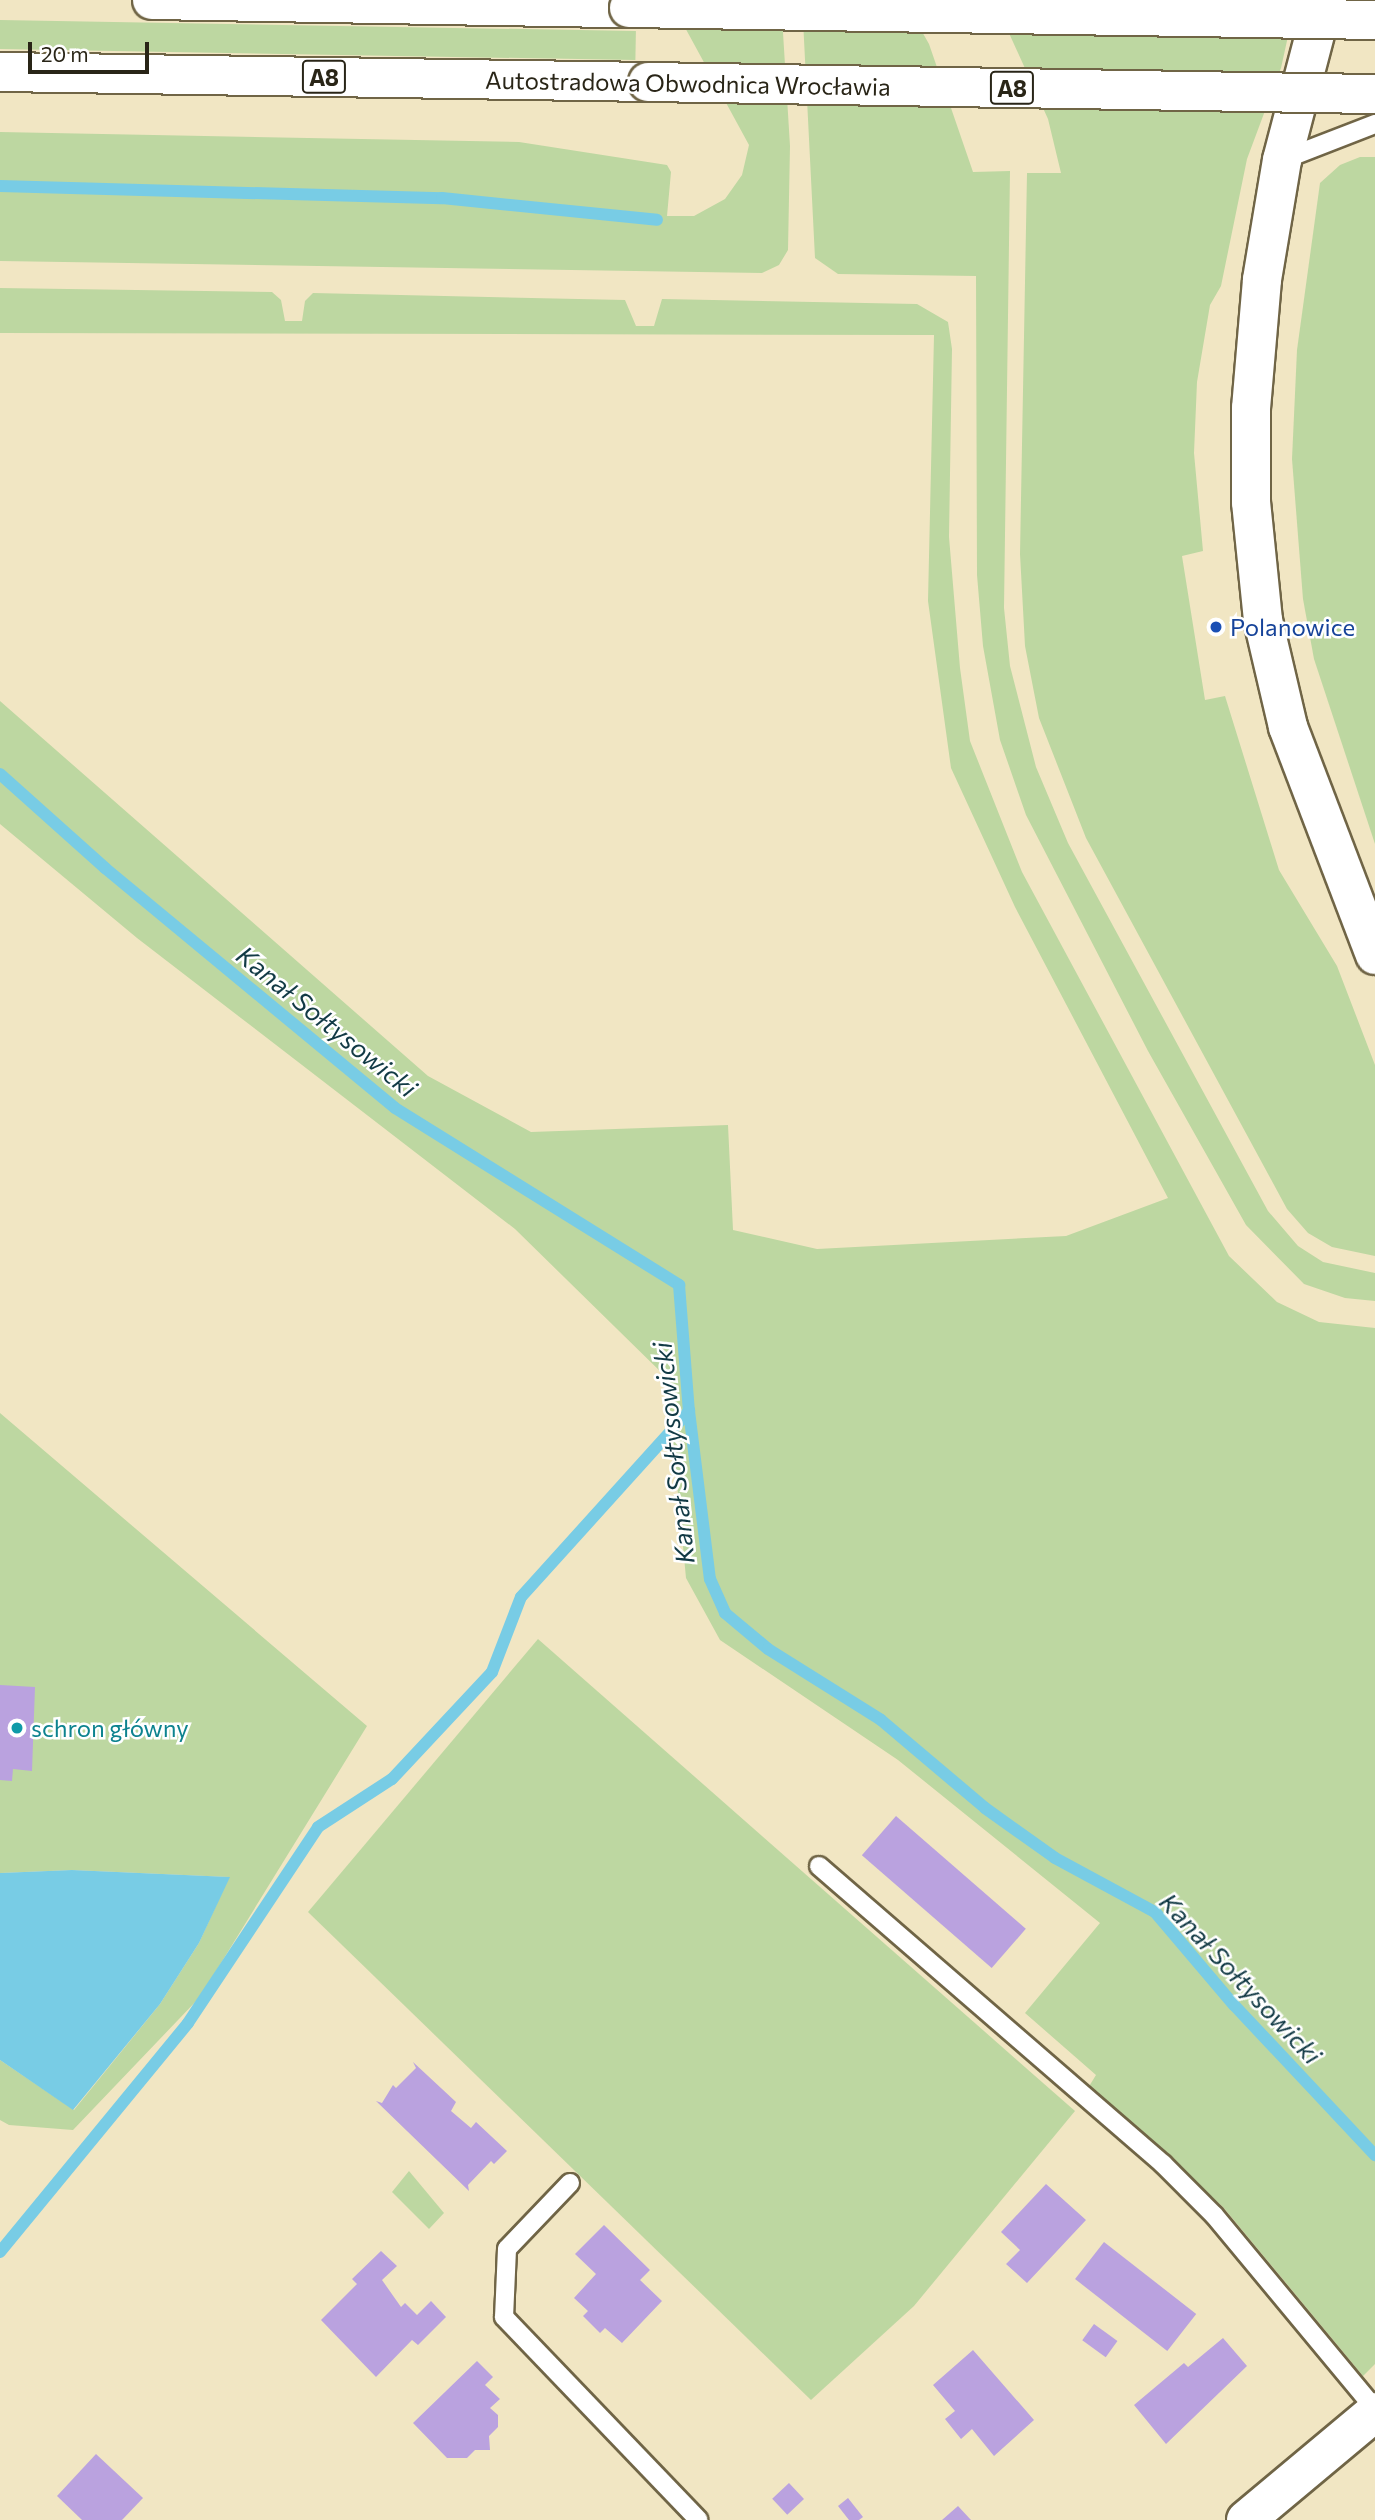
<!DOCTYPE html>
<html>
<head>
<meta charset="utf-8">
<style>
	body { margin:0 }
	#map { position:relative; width:1375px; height:2520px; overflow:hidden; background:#f1e6c3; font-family:Commissioner,sans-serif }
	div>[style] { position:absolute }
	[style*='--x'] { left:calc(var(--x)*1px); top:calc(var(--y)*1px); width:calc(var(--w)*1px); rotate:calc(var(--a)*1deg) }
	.green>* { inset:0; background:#bdd7a1; transform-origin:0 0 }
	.water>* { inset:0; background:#78cce5 }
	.stream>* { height:12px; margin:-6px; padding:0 6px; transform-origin:6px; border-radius:6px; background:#78cce5 }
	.building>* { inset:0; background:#baa2df; transform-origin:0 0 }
	.roads { filter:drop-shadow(2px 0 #706546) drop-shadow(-2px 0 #706546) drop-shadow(0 2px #706546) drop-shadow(0 -2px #706546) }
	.service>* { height:18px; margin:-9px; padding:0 9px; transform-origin:9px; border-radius:9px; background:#fff }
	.tertiary>* { height:38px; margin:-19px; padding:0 19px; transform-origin:19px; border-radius:19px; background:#fff }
	.motorway>* { height:38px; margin:-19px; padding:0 19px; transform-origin:19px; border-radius:19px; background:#fff }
	.bridges { filter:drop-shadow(2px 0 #706546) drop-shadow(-2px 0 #706546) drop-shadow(0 2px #706546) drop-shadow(0 -2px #706546) }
	.motorway-bridge>* { height:38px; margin:-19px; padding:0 19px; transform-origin:19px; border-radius:19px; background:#fff }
	.dots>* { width:19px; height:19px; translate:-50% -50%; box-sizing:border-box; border:4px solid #fff; border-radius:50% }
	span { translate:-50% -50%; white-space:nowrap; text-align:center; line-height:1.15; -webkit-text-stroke:5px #fff; paint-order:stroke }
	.shield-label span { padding:2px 5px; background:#fff; border:2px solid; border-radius:5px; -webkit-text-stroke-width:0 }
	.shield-label { font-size:23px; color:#292517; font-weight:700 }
	.street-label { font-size:24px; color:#292517 }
	.transit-label { font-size:24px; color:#164399 }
	.left { translate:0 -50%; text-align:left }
	.culture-label { font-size:24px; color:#0d838f }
	.water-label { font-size:26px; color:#123a45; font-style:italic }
	.scale { position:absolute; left:28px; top:42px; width:121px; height:32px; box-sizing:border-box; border:4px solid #292517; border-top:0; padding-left:9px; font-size:21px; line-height:24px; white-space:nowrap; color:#292517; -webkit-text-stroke:5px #fff; paint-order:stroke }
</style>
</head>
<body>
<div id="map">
	<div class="green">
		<i style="clip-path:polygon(670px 0,781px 0,790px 146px,788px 250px,779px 265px,762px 273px,0 261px,0 132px,519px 142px,667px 165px,671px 172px,667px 216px,694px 216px,725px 199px,742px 175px,749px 145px)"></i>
		<i style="clip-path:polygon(802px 0,904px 0,929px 44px,973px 172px,1010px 171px,1004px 608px,1010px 666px,1036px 767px,1068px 843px,1268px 1211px,1298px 1246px,1323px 1262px,1375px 1273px,1375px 1301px,1345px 1298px,1304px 1284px,1246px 1225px,1148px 1051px,1026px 815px,1000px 740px,983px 646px,977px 575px,976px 276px,838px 274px,815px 258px)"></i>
		<i style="clip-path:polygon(994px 0,1296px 0,1281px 68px,1247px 159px,1221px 286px,1210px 305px,1197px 382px,1194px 453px,1203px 551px,1182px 556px,1205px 700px,1225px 696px,1279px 870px,1337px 966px,1375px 1065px,1375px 1256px,1332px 1247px,1308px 1233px,1287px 1209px,1086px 838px,1039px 718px,1025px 646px,1020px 554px,1027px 173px,1061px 173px,1048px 119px)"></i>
		<i style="left:0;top:20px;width:636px;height:29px;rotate:1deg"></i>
		<i style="clip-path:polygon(1360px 157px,1375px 157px,1375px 844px,1314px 659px,1303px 599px,1292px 459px,1297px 350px,1320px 183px,1340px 165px)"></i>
		<i style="clip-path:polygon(0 288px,272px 292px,281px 300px,285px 321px,302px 321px,305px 301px,313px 293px,625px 300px,636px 326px,654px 326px,662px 299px,917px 304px,948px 322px,952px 349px,949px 537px,960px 668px,970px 741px,1022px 872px,1229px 1256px,1277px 1302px,1319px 1322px,1375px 1328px,1375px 2364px,1363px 2376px,1223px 2207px,1088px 2088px,1096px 2075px,1025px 2013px,1100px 1923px,898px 1760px,720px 1640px,686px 1578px,667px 1378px,515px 1229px,137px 938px,0 824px,0 701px,428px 1076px,531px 1132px,728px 1125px,733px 1230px,817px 1249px,1066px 1236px,1168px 1198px,1015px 907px,951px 768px,928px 601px,934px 335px,0 333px)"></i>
		<i style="clip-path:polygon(0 1413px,367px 1726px,200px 1997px,73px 2130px,9px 2125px,0 2120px,0 2060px,74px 2110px,160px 2004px,199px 1943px,229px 1877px,72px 1870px,0 1873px)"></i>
		<i style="clip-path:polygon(538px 1639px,1075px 2111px,914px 2306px,811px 2400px,308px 1912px)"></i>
		<i style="clip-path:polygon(409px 2171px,444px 2213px,429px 2229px,392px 2192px)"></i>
	</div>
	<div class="water">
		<i style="clip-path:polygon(72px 1870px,230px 1877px,199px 1943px,160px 2004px,73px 2110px,0 2060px,0 1873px)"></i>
	</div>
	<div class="stream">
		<i style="--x:0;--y:186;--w:442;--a:1.6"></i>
		<i style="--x:442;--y:198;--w:216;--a:5.8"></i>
		<i style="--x:0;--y:774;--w:141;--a:41.8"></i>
		<i style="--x:105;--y:868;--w:376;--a:39.6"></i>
		<i style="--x:395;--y:1108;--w:335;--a:31.9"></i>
		<i style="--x:679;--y:1285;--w:126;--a:85.5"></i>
		<i style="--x:689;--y:1411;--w:169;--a:82.9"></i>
		<i style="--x:710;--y:1579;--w:37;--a:66"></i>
		<i style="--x:725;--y:1613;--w:56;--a:39.9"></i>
		<i style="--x:768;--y:1649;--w:133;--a:32.1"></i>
		<i style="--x:881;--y:1720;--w:136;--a:40.2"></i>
		<i style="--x:985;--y:1808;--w:86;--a:35.5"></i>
		<i style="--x:1055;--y:1858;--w:114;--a:28.4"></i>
		<i style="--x:1155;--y:1912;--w:122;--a:49.7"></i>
		<i style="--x:1234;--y:2005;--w:206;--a:46.8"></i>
		<i style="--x:0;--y:2252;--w:296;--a:-50.6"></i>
		<i style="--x:188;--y:2023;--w:235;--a:-56.4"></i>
		<i style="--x:318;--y:1827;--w:88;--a:-33"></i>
		<i style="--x:392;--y:1779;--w:146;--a:-46.9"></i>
		<i style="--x:492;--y:1672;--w:80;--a:-68.9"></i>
		<i style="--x:521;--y:1597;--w:251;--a:-47.9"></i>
	</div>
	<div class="building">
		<i style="clip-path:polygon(0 1685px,35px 1687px,32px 1771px,13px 1769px,12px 1781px,0 1780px)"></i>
		<i style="left:896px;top:1816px;width:172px;height:52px;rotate:41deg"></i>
		<i style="clip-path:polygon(413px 2062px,456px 2102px,451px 2111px,471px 2128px,476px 2122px,507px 2151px,494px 2164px,491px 2161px,468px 2185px,469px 2191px,376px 2101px,382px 2103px,393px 2085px,396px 2088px,416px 2068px)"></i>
		<i style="clip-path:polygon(1046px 2184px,1086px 2220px,1027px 2283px,1006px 2264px,1020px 2250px,1001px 2232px)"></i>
		<i style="clip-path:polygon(604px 2225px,650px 2270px,640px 2280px,662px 2301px,622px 2343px,605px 2328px,600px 2333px,583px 2316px,588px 2311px,574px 2298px,596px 2274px,575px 2254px)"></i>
		<i style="left:1104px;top:2242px;width:117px;height:47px;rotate:38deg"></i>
		<i style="clip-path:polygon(381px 2251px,397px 2266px,382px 2280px,401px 2307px,405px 2303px,417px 2315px,431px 2301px,446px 2317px,418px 2345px,412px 2340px,376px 2377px,321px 2320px,357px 2284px,352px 2279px)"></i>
		<i style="left:1094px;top:2324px;width:29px;height:20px;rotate:36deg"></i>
		<i style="clip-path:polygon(1223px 2338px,1247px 2366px,1166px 2444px,1134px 2405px,1184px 2363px,1188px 2367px)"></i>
		<i style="clip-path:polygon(973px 2350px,1034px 2420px,994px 2456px,972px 2429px,961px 2439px,945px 2419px,955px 2411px,933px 2385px)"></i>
		<i style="clip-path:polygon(477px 2361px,493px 2377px,485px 2385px,500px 2399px,490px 2408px,498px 2415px,498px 2427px,489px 2436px,490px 2450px,475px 2450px,467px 2458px,447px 2458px,413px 2423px)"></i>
		<i style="clip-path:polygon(96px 2454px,143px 2498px,122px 2520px,82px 2520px,57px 2496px)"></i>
		<i style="left:789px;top:2483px;width:22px;height:23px;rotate:47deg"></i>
		<i style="clip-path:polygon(848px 2498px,863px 2517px,859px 2520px,849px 2520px,838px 2506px)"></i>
		<i style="clip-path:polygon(958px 2506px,971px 2520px,942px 2520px)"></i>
	</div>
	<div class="roads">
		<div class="service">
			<i style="--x:1282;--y:160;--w:100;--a:-21.2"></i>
			<i style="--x:819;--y:1866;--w:455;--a:40.9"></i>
			<i style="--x:1163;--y:2164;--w:72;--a:45"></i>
			<i style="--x:1214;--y:2215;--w:252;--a:50.3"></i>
			<i style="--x:570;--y:2183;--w:91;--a:133.7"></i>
			<i style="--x:507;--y:2249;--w:68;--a:92.5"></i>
			<i style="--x:504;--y:2317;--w:281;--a:46.2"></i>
		</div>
		<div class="tertiary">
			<i style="--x:1324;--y:0;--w:165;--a:104.7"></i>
			<i style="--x:1282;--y:160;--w:122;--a:99.5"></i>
			<i style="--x:1262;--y:280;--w:128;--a:94.9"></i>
			<i style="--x:1251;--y:408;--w:94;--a:90"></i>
			<i style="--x:1251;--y:502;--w:119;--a:84.2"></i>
			<i style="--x:1263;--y:620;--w:110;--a:76.8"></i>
			<i style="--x:1288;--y:727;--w:244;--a:69.1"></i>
			<i style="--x:1246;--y:2520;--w:168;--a:-39.9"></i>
		</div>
		<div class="motorway">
			<i style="--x:152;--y:0;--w:477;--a:1"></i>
			<i style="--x:0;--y:72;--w:648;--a:0.88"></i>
		</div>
	</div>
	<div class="bridges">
		<div class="motorway-bridge">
			<i style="--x:629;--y:8;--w:746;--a:0.92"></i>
			<i style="--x:648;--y:82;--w:727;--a:0.95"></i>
		</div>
	</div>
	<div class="dots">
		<i style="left:1216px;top:627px;background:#1a4fb4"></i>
		<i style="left:17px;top:1728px;background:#0f9aa8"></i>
	</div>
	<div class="shield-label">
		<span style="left:324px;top:77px">A8</span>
		<span style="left:1012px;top:88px">A8</span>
	</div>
	<div class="street-label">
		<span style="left:688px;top:83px;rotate:1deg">Autostradowa Obwodnica Wrocławia</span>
	</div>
	<div class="transit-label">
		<span class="left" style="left:1230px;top:627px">Polanowice</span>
	</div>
	<div class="culture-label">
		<span class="left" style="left:31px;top:1728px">schron główny</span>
	</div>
	<div class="water-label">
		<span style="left:327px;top:1021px;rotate:39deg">Kanał Sołtysowicki</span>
		<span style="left:673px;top:1453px;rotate:-96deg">Kanał Sołtysowicki</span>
		<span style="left:1241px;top:1978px;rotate:47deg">Kanał Sołtysowicki</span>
	</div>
	<div class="scale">20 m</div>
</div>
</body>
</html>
